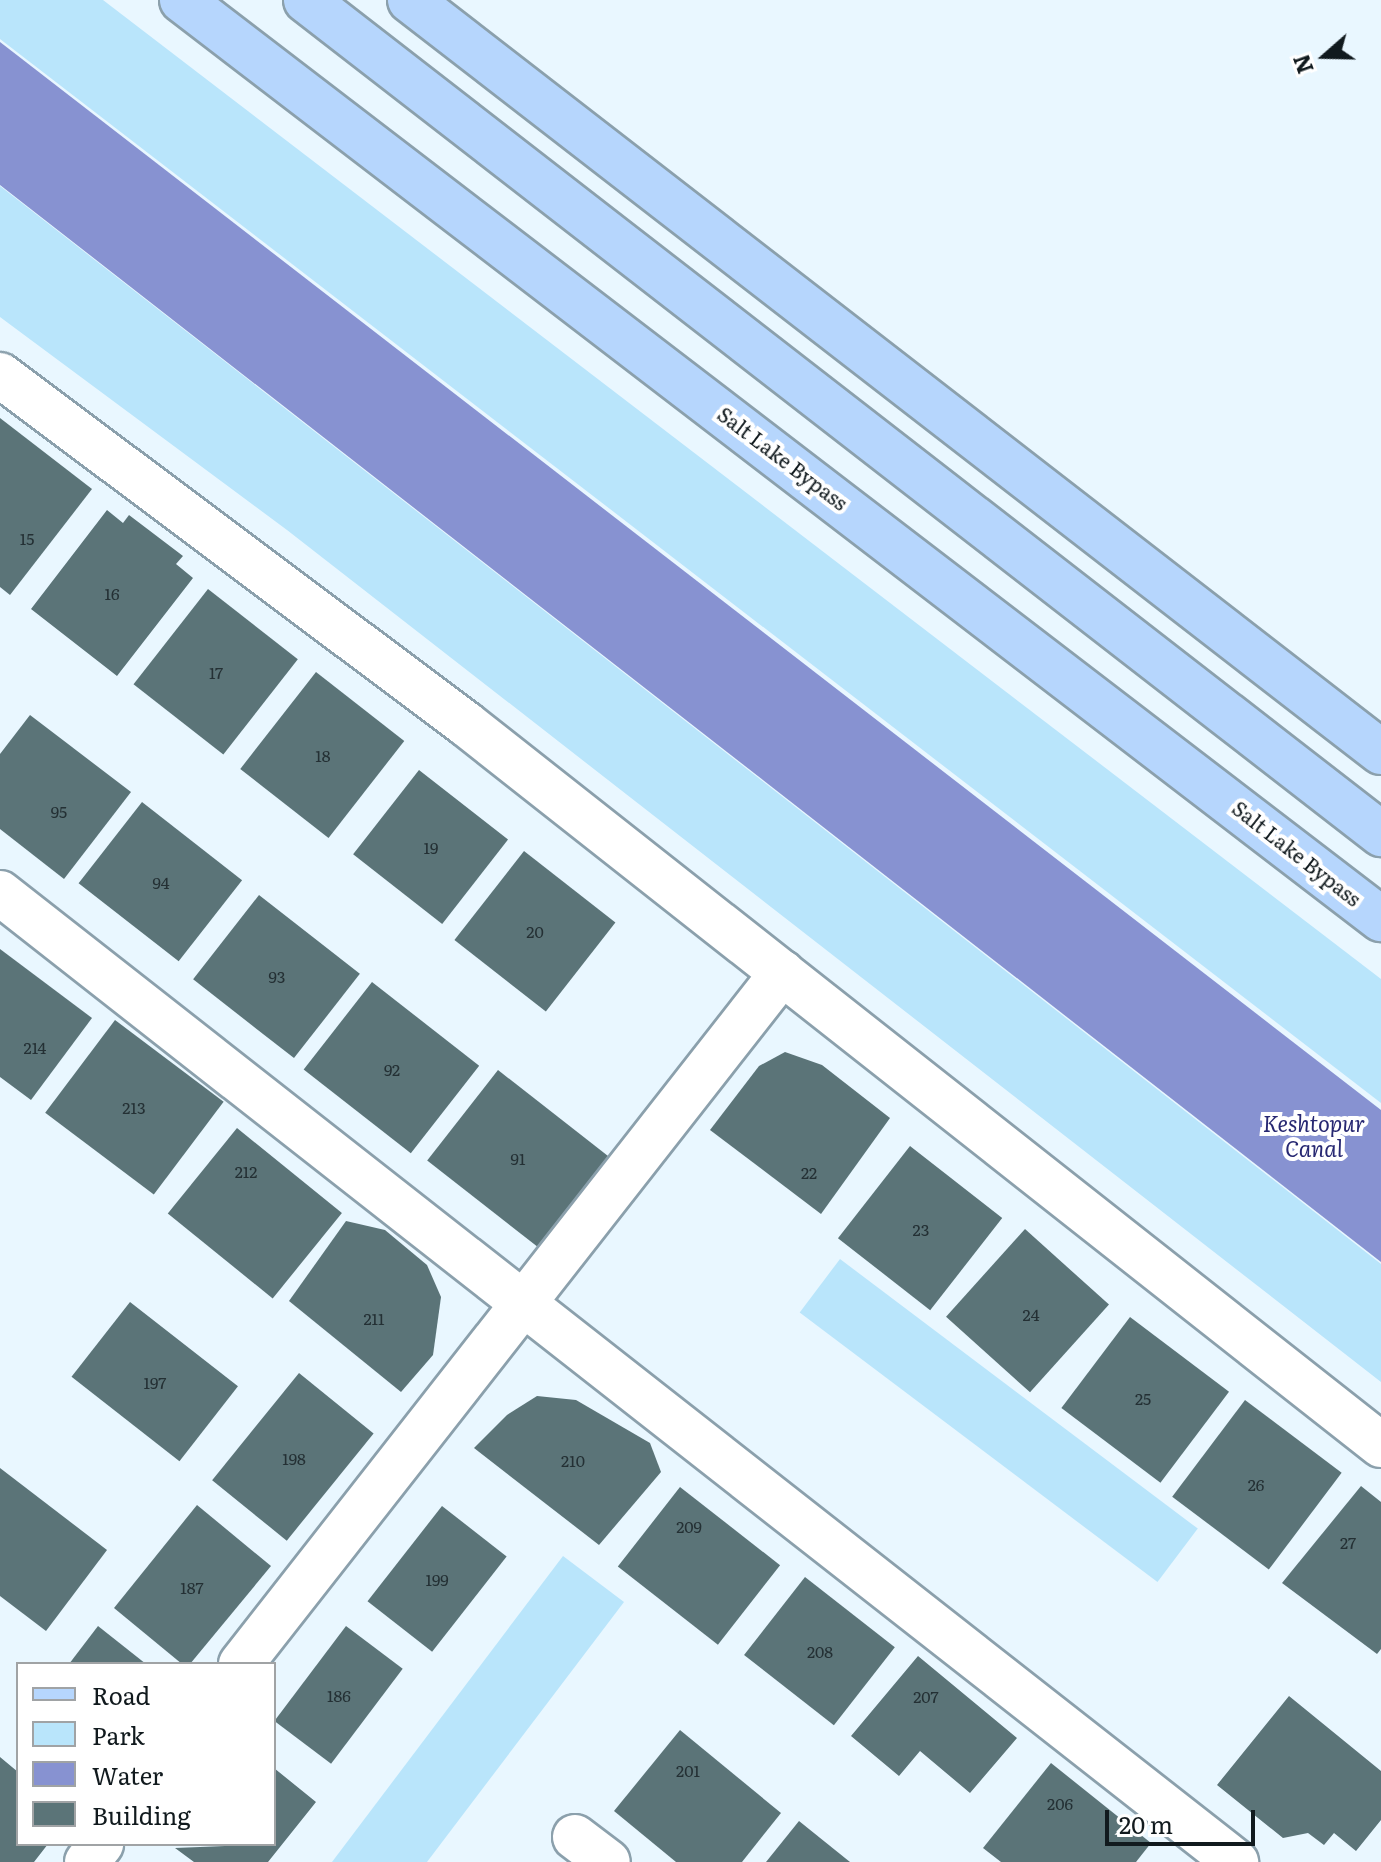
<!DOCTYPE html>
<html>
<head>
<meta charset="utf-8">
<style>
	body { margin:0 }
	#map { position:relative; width:1381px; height:1862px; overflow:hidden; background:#e9f7ff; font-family:Literata,serif }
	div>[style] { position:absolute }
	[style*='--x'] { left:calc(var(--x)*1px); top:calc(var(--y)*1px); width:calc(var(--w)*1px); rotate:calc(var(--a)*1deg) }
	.green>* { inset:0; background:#b9e5fb; transform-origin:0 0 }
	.water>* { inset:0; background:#8792d1 }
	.building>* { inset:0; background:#5b7478; transform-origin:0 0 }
	.roads { filter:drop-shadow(2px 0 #8ba0ac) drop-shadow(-2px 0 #8ba0ac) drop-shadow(0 2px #8ba0ac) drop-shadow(0 -2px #8ba0ac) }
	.minor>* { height:44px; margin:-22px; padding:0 22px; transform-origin:22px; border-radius:22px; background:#fff }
	.major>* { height:44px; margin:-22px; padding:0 22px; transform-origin:22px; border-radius:22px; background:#b6d6fd }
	span { translate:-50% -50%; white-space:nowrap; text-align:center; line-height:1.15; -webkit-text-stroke:8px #fff; paint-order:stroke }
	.number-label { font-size:16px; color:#243034 }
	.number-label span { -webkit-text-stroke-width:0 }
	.street-label { font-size:20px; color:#111a1e }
	.water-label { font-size:22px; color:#272872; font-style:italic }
	.legend { position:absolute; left:16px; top:1662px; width:260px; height:184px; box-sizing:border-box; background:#fff; border:2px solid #a0a3a5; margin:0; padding:10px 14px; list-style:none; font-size:24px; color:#111a1e }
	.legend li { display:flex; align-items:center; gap:16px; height:40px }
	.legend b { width:40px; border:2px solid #a0a3a5 }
	.north { position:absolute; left:1285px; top:16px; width:80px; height:80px; -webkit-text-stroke:6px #fff; paint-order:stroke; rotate:250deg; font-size:22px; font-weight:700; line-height:32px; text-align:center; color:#111a1e }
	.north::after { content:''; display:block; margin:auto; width:28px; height:36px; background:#111a1e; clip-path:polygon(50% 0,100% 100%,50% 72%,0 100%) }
	.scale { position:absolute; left:1105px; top:1810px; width:150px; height:36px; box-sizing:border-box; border:4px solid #111a1e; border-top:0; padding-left:10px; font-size:24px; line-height:28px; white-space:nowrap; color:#111a1e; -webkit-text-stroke:6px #fff; paint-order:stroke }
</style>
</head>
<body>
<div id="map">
	<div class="green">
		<i style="clip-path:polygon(0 0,103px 0,1381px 979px,1381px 1103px,0 39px)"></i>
		<i style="clip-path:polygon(0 186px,1381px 1264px,1381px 1382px,287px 530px,0 317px)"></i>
		<i style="left:840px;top:1259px;width:448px;height:67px;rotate:37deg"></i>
		<i style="clip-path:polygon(563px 1556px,624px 1602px,427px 1862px,332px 1862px)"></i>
	</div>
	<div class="water">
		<i style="clip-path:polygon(0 42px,1381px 1110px,1381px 1262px,0 185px)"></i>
	</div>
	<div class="building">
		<i style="clip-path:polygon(0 418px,92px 489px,10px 595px,0 587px)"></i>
		<i style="clip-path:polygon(107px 510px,123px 523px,129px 515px,183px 556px,176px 564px,193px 578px,117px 676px,31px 609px)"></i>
		<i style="left:208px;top:589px;width:114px;height:121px;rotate:38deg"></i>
		<i style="left:316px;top:672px;width:112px;height:123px;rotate:38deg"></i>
		<i style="clip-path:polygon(30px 715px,131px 792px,64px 879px,0 829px,0 754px)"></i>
		<i style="left:419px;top:770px;width:113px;height:107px;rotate:38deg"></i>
		<i style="left:142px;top:802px;width:127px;height:103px;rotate:38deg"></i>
		<i style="left:524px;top:851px;width:116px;height:113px;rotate:38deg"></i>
		<i style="left:259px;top:895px;width:128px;height:107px;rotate:38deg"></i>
		<i style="clip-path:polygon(0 949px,92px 1018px,31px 1100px,0 1077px)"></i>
		<i style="left:372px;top:982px;width:136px;height:111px;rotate:38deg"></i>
		<i style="left:115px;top:1020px;width:136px;height:116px;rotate:37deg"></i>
		<i style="clip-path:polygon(785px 1052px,822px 1065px,890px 1118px,821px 1214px,710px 1130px,759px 1066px)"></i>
		<i style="left:498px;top:1070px;width:140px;height:115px;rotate:38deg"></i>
		<i style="left:237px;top:1128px;width:135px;height:110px;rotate:39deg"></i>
		<i style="left:910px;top:1146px;width:117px;height:117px;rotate:38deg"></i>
		<i style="clip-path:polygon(346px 1221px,385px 1230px,427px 1265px,441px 1297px,433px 1355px,401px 1392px,289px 1301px)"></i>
		<i style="left:1025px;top:1229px;width:113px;height:118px;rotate:42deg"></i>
		<i style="left:130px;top:1302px;width:137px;height:95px;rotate:38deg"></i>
		<i style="left:1130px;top:1317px;width:124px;height:114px;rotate:37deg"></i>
		<i style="left:299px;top:1373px;width:96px;height:138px;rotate:39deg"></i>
		<i style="clip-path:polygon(537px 1396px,576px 1400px,650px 1443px,661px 1472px,599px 1545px,474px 1448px,507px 1415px)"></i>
		<i style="left:1245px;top:1400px;width:121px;height:121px;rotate:37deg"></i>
		<i style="clip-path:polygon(0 1468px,107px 1550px,46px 1631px,0 1596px)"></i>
		<i style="clip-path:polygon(1361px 1486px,1381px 1502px,1381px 1649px,1377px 1654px,1282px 1583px)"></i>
		<i style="left:680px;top:1487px;width:127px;height:101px;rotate:38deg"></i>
		<i style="clip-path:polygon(197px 1505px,271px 1566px,190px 1664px,182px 1664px,114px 1608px)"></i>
		<i style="left:442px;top:1506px;width:82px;height:121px;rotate:38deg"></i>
		<i style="left:805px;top:1577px;width:114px;height:99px;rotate:38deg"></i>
		<i style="clip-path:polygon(98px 1626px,146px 1664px,69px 1664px)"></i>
		<i style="left:346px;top:1626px;width:71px;height:119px;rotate:37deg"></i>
		<i style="clip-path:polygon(918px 1656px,1017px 1738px,970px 1793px,920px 1751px,899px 1776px,851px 1736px)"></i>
		<i style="clip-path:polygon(1289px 1696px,1381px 1771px,1381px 1820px,1356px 1851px,1334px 1833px,1324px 1845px,1308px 1833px,1283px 1838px,1217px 1785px)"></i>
		<i style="clip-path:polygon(680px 1730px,781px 1813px,742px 1862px,676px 1862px,614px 1811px)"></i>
		<i style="clip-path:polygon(0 1757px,18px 1772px,18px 1844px,48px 1844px,34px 1862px,0 1862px)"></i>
		<i style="clip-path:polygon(1051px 1763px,1151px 1843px,1136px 1862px,1001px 1862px,983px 1848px)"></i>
		<i style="clip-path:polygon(274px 1768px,316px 1802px,268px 1862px,194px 1862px,175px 1848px,274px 1844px)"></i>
		<i style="clip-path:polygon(799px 1821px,850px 1862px,766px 1862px)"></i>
	</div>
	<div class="roads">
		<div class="minor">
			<i style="--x:0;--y:375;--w:582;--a:36.83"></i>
			<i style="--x:466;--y:724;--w:1165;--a:38.24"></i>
			<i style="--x:0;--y:893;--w:1571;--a:38.1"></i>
			<i style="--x:241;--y:1664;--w:878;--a:-51.94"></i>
			<i style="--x:575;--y:1837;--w:41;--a:37.1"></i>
			<i style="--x:87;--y:1862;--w:23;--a:-52"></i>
		</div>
		<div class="major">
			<i style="--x:182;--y:0;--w:1511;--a:37.47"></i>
			<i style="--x:306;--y:0;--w:1361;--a:37.8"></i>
			<i style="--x:410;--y:0;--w:1228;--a:37.76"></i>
		</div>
	</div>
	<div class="number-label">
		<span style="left:27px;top:538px">15</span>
		<span style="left:112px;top:593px">16</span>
		<span style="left:216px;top:672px">17</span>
		<span style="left:323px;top:755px">18</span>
		<span style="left:59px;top:811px">95</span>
		<span style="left:431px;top:847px">19</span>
		<span style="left:161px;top:882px">94</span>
		<span style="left:535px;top:931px">20</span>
		<span style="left:277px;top:976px">93</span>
		<span style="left:35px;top:1047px">214</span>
		<span style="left:392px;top:1069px">92</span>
		<span style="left:134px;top:1107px">213</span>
		<span style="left:518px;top:1158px">91</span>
		<span style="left:246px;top:1171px">212</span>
		<span style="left:809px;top:1172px">22</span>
		<span style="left:921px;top:1229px">23</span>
		<span style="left:1031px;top:1314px">24</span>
		<span style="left:374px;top:1318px">211</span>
		<span style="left:155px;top:1382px">197</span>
		<span style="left:1143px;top:1398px">25</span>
		<span style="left:294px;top:1458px">198</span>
		<span style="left:573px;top:1460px">210</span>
		<span style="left:1256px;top:1484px">26</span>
		<span style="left:689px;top:1526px">209</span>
		<span style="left:1348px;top:1542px">27</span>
		<span style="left:437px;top:1579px">199</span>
		<span style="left:192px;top:1587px">187</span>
		<span style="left:820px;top:1651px">208</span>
		<span style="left:339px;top:1695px">186</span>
		<span style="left:926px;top:1696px">207</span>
		<span style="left:688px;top:1770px">201</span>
		<span style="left:1060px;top:1803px">206</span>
	</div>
	<div class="street-label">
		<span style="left:783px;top:458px;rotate:37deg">Salt Lake Bypass</span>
		<span style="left:1297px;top:853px;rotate:38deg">Salt Lake Bypass</span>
	</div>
	<div class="water-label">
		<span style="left:1314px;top:1135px">Keshtopur<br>Canal</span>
	</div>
	<ul class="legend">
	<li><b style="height:10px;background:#b6d6fd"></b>Road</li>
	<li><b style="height:22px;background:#b9e5fb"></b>Park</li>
	<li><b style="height:22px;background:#8792d1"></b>Water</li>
	<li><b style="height:22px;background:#5b7478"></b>Building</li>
	</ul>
	<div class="north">N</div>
	<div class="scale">20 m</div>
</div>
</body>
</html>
